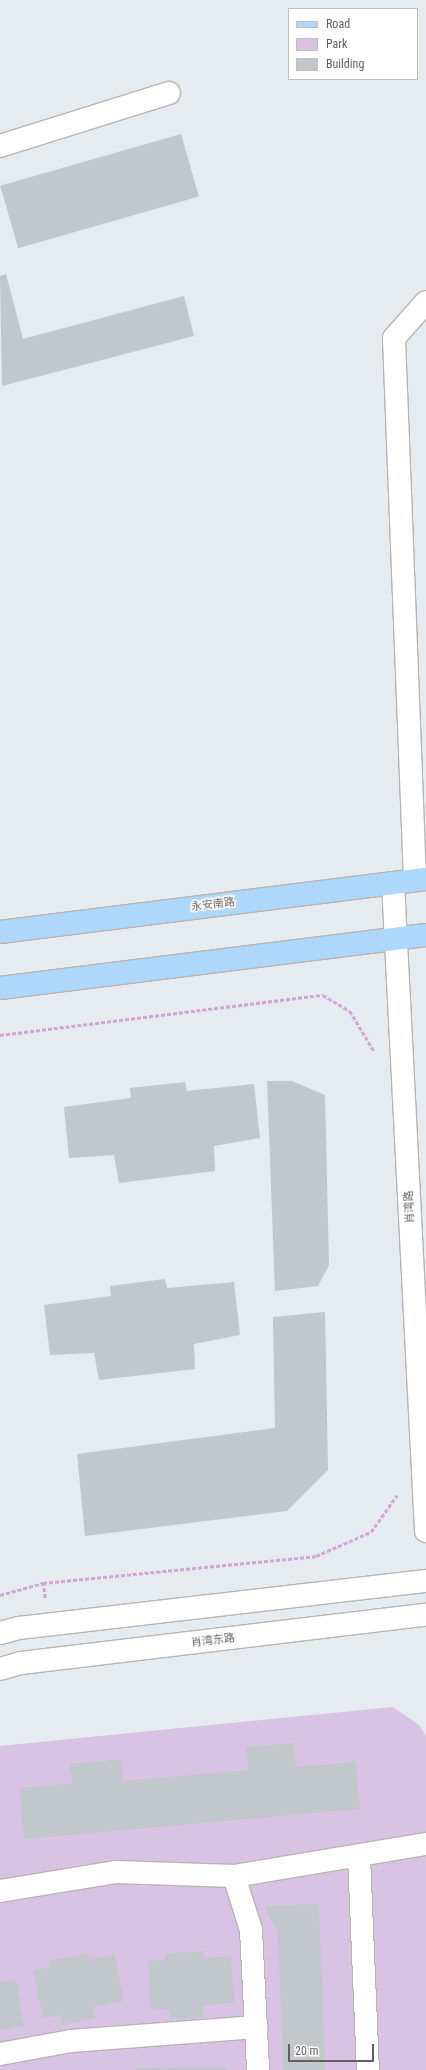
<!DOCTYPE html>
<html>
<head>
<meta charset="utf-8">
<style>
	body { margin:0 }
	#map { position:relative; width:426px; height:2070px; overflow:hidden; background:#e5ebee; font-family:"Roboto Condensed","Noto Sans SC",sans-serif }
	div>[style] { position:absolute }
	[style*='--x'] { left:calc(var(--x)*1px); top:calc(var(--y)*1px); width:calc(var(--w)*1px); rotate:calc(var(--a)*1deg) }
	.green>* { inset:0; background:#d8c3e5 }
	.building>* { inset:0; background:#c1c7ca; transform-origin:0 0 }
	.path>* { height:2.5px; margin-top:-1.25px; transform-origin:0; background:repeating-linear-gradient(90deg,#d1a6d6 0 4px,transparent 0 6px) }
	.roads { filter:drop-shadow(1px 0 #b9b4b2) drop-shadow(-1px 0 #b9b4b2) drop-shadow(0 1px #b9b4b2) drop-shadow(0 -1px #b9b4b2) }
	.minor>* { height:22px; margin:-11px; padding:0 11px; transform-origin:11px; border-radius:11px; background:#fff }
	.major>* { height:22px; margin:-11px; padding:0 11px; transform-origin:11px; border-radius:11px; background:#add7fb }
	span { translate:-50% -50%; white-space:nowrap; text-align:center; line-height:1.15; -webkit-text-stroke:3px #fff; paint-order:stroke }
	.street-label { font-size:11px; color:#655e5d }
	.legend { position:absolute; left:288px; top:8px; width:130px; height:72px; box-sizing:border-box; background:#fff; border:1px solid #c1bfbe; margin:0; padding:5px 7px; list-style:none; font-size:12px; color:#655e5d }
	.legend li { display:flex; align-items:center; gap:8px; height:20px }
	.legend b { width:20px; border:1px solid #c1bfbe }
	.scale { position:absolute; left:288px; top:2044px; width:86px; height:18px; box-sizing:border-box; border:2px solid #655e5d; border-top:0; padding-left:5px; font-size:12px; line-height:14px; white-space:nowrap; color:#655e5d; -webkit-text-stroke:3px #fff; paint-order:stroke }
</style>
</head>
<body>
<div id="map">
	<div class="green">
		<i style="clip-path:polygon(393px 1707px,419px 1725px,426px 1736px,426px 2070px,0 2070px,0 1746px)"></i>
	</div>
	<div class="building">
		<i style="left:181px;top:134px;width:65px;height:188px;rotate:74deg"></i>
		<i style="clip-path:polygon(6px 274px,23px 339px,184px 296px,194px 336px,2px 386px,0 276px)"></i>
		<i style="clip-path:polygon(267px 1081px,292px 1081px,325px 1095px,329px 1265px,318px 1286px,275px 1291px)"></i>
		<i style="clip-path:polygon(185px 1082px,187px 1091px,254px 1084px,260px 1138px,214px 1146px,215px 1171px,119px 1183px,114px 1155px,69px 1158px,64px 1107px,131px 1098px,130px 1088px)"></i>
		<i style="clip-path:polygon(165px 1279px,167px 1288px,234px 1282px,240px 1335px,194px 1344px,195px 1369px,99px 1380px,94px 1353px,50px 1355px,44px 1305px,111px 1296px,110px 1286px)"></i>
		<i style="clip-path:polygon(325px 1312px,328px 1470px,287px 1511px,85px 1536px,77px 1454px,275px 1428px,273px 1317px)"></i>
		<i style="clip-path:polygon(294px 1743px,296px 1767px,356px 1762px,360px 1809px,24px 1839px,20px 1788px,72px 1783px,70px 1764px,121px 1759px,123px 1781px,248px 1770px,246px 1747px)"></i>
		<i style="clip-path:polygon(319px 1904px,325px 2070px,283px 2070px,278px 1932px,264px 1906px)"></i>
		<i style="clip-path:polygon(204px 1951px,204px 1958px,231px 1956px,234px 2003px,203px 2005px,204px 2017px,170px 2019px,169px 2009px,151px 2010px,148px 1961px,165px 1960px,165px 1954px)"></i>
		<i style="clip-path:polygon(88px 1953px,89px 1960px,115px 1955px,124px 2001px,93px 2007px,95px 2018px,62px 2025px,60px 2015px,43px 2018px,33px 1970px,50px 1967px,49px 1961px)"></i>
		<i style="clip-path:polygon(16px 1979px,24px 2026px,0 2030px,0 1982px)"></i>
		<i style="clip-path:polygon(226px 2067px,226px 2070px,136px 2070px,136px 2068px)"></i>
	</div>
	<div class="path">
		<i style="--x:0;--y:1035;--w:325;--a:-7.1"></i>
		<i style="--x:323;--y:995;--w:31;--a:31"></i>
		<i style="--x:350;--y:1011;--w:47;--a:59"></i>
		<i style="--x:0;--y:1595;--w:45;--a:-15.6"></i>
		<i style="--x:45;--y:1598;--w:15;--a:-98"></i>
		<i style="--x:43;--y:1583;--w:274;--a:-5.6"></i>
		<i style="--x:316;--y:1556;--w:60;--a:-23.6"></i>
		<i style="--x:371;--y:1532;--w:45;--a:-54.9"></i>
	</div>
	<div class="roads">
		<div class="minor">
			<i style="--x:0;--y:146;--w:177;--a:-17.4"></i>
			<i style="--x:415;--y:880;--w:542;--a:-92.22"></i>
			<i style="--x:394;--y:338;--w:48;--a:-48.4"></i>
			<i style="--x:393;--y:883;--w:649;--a:87.08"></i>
			<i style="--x:0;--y:1633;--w:20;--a:-15"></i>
			<i style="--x:19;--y:1628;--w:410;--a:-6.6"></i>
			<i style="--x:0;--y:1669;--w:22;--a:-16"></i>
			<i style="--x:21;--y:1663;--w:408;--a:-6.8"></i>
			<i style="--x:359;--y:1857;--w:213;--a:87.6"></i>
			<i style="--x:234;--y:1876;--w:195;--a:-9.5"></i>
			<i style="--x:0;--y:1891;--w:118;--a:-9.3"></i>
			<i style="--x:116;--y:1872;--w:118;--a:1.9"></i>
			<i style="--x:234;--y:1876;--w:57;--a:72.5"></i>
			<i style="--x:251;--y:1930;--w:140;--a:87.1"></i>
			<i style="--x:0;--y:2054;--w:72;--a:-10.4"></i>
			<i style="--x:71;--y:2041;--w:186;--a:-4.3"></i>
		</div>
		<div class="major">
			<i style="--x:0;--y:932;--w:429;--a:-7.1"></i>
			<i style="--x:0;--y:988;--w:429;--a:-7.1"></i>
		</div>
	</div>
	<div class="street-label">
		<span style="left:213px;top:905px;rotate:-7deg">永安南路</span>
		<span style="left:410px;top:1207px;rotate:-93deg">肖湾路</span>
		<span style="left:213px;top:1641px;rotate:-7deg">肖湾东路</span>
	</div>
	<ul class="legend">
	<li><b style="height:5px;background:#add7fb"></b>Road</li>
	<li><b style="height:11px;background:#d8c3e5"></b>Park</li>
	<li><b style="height:11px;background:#c1c7ca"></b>Building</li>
	</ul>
	<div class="scale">20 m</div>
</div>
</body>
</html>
